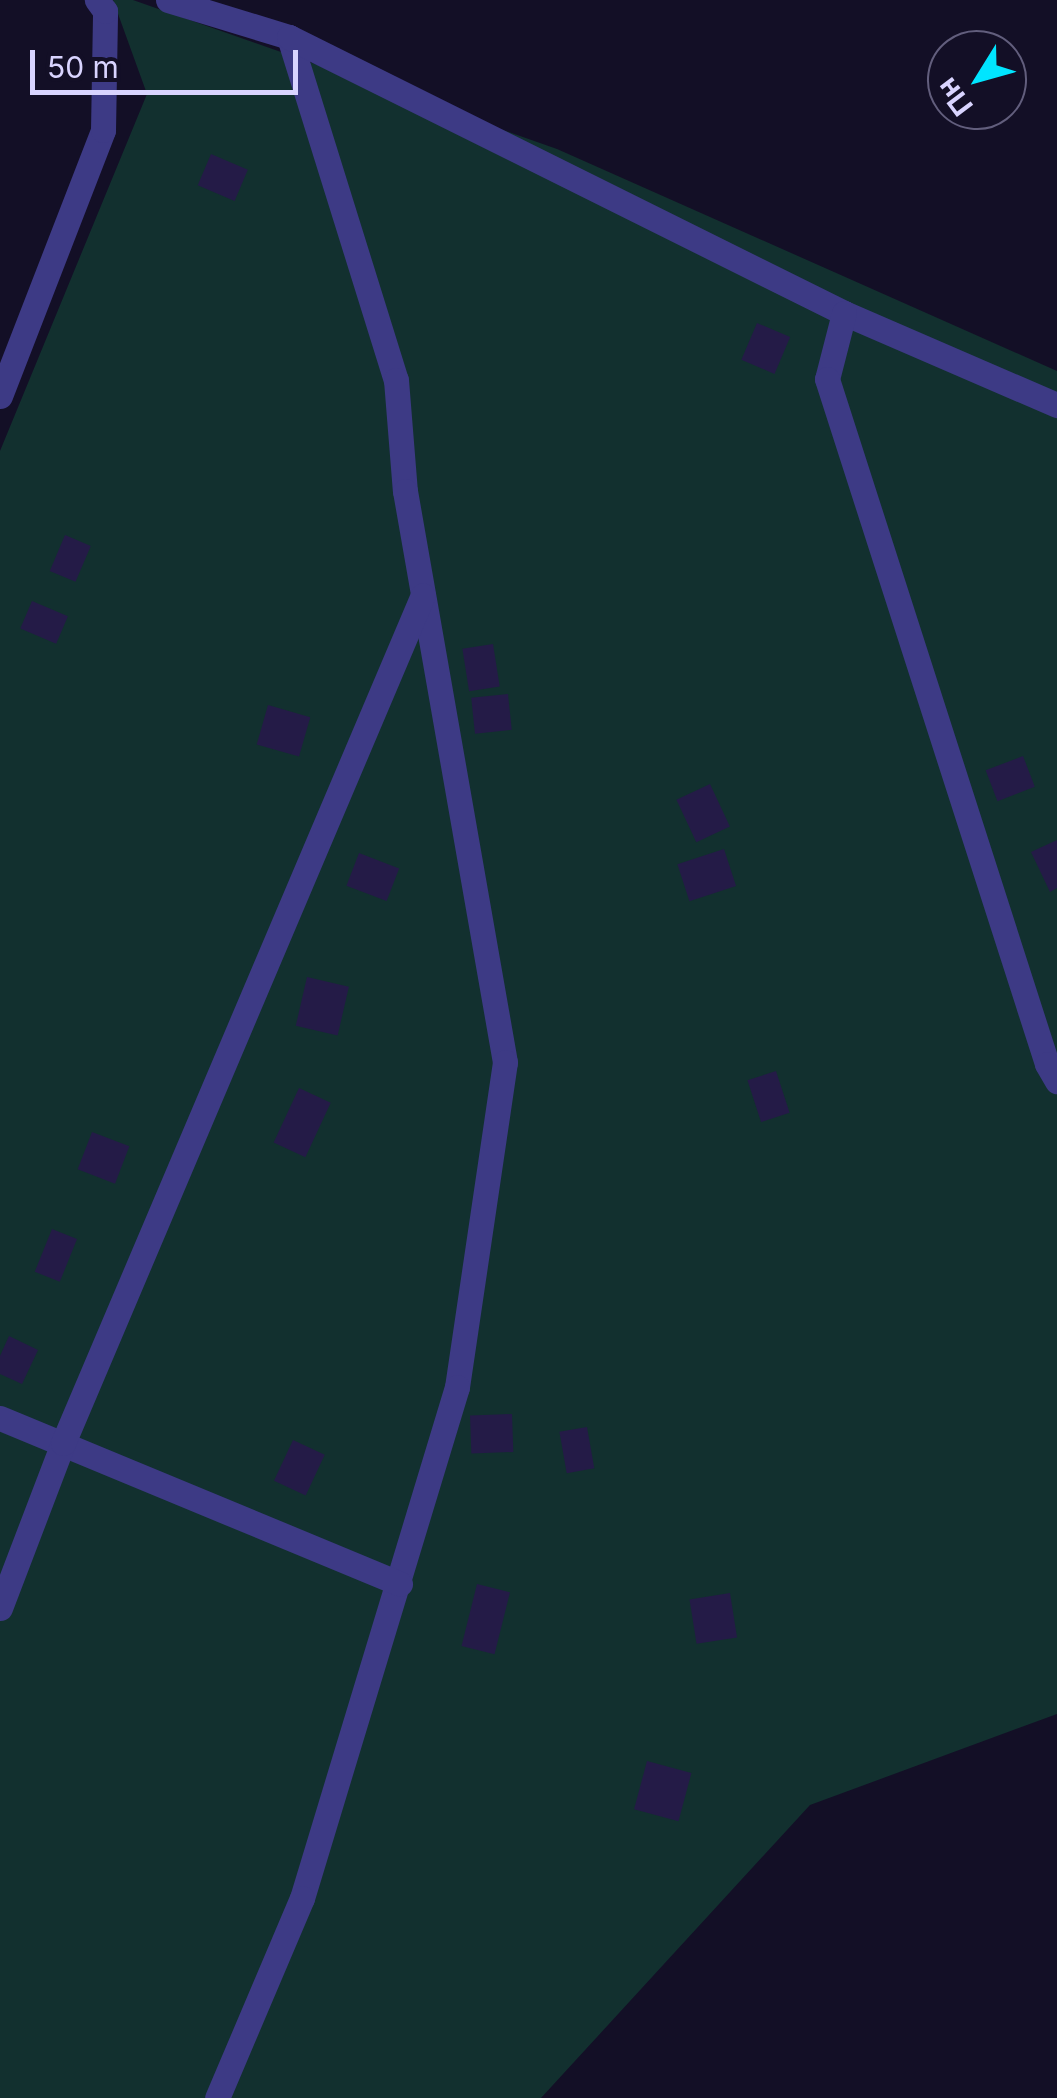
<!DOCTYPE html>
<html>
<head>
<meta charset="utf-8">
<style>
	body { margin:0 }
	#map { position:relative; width:1057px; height:2098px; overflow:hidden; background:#130f26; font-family:Inter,sans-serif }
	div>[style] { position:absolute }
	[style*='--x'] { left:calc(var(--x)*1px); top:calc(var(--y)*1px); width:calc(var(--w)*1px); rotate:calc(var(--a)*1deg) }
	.green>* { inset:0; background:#12302f }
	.building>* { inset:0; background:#241b47; transform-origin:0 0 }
	.minor>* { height:25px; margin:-12.5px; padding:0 12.5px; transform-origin:12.5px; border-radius:12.5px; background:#3d3a85 }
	span { translate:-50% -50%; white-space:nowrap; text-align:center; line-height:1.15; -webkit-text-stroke:8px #130f26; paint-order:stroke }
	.north { position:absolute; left:927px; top:30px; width:100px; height:100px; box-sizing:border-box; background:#130f26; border:2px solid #625e7d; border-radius:50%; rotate:233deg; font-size:28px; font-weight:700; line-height:40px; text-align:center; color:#d9d4ff }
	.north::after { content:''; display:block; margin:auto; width:35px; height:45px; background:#00e5ff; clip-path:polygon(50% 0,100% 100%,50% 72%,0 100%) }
	.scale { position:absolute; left:30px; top:50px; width:268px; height:45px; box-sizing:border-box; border:5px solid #d9d4ff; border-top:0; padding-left:12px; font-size:30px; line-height:35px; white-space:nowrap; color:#d9d4ff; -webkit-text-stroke:8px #130f26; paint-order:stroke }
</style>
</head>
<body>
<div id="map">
	<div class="green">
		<i style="clip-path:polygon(113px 0,133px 0,557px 149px,1057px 371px,1057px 1714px,810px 1805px,541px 2098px,0 2098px,0 451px,147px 94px)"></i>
	</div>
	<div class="building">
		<i style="left:211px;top:154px;width:40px;height:34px;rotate:23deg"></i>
		<i style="left:757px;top:323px;width:36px;height:40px;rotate:23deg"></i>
		<i style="left:65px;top:535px;width:28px;height:39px;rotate:23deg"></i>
		<i style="left:32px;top:601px;width:39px;height:30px;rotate:23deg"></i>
		<i style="left:493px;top:644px;width:43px;height:31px;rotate:81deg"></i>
		<i style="left:508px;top:694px;width:36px;height:37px;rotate:84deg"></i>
		<i style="left:268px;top:705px;width:44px;height:41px;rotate:16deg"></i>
		<i style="left:1023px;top:756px;width:33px;height:40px;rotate:69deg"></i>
		<i style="left:710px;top:784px;width:47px;height:37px;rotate:65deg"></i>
		<i style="clip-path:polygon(1057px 840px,1057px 888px,1050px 892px,1031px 852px)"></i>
		<i style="left:724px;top:849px;width:39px;height:49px;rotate:72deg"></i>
		<i style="left:359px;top:853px;width:43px;height:35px;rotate:21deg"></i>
		<i style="left:307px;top:977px;width:43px;height:50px;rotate:13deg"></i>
		<i style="left:776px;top:1071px;width:44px;height:30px;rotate:72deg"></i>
		<i style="left:299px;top:1088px;width:35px;height:60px;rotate:25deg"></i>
		<i style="left:92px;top:1132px;width:40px;height:40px;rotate:21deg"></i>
		<i style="left:52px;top:1229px;width:27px;height:46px;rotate:22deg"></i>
		<i style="clip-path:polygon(9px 1336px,38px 1350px,22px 1384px,0 1374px,0 1356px)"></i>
		<i style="left:512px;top:1414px;width:38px;height:42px;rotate:88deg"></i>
		<i style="left:587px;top:1427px;width:42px;height:28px;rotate:80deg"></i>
		<i style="left:293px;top:1440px;width:35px;height:45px;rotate:25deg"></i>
		<i style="left:477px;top:1584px;width:34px;height:64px;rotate:14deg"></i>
		<i style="left:730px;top:1593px;width:45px;height:41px;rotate:81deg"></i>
		<i style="left:647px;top:1761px;width:46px;height:50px;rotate:15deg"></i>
	</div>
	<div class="minor">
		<i style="--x:168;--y:0;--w:127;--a:17"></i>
		<i style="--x:289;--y:37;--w:359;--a:72.7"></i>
		<i style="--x:396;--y:380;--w:111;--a:85.4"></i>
		<i style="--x:405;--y:491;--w:580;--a:80.07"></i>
		<i style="--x:505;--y:1062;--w:329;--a:98.4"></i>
		<i style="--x:457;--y:1387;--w:534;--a:106.87"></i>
		<i style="--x:302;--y:1898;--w:217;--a:113"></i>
		<i style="--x:289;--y:37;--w:620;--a:26.44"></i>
		<i style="--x:844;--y:313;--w:232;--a:23.4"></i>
		<i style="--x:844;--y:313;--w:68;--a:104.4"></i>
		<i style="--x:827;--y:379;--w:719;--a:72.19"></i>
		<i style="--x:1047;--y:1064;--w:20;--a:60"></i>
		<i style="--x:0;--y:396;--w:285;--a:-68.8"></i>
		<i style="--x:103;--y:130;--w:119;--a:-89"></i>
		<i style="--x:105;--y:11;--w:14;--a:-126"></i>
		<i style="--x:0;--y:1418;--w:433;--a:22.5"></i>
		<i style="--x:0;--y:1608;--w:177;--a:-69.1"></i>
		<i style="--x:63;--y:1443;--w:921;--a:-67"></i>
	</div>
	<div class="north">Пн</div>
	<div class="scale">50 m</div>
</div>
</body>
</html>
